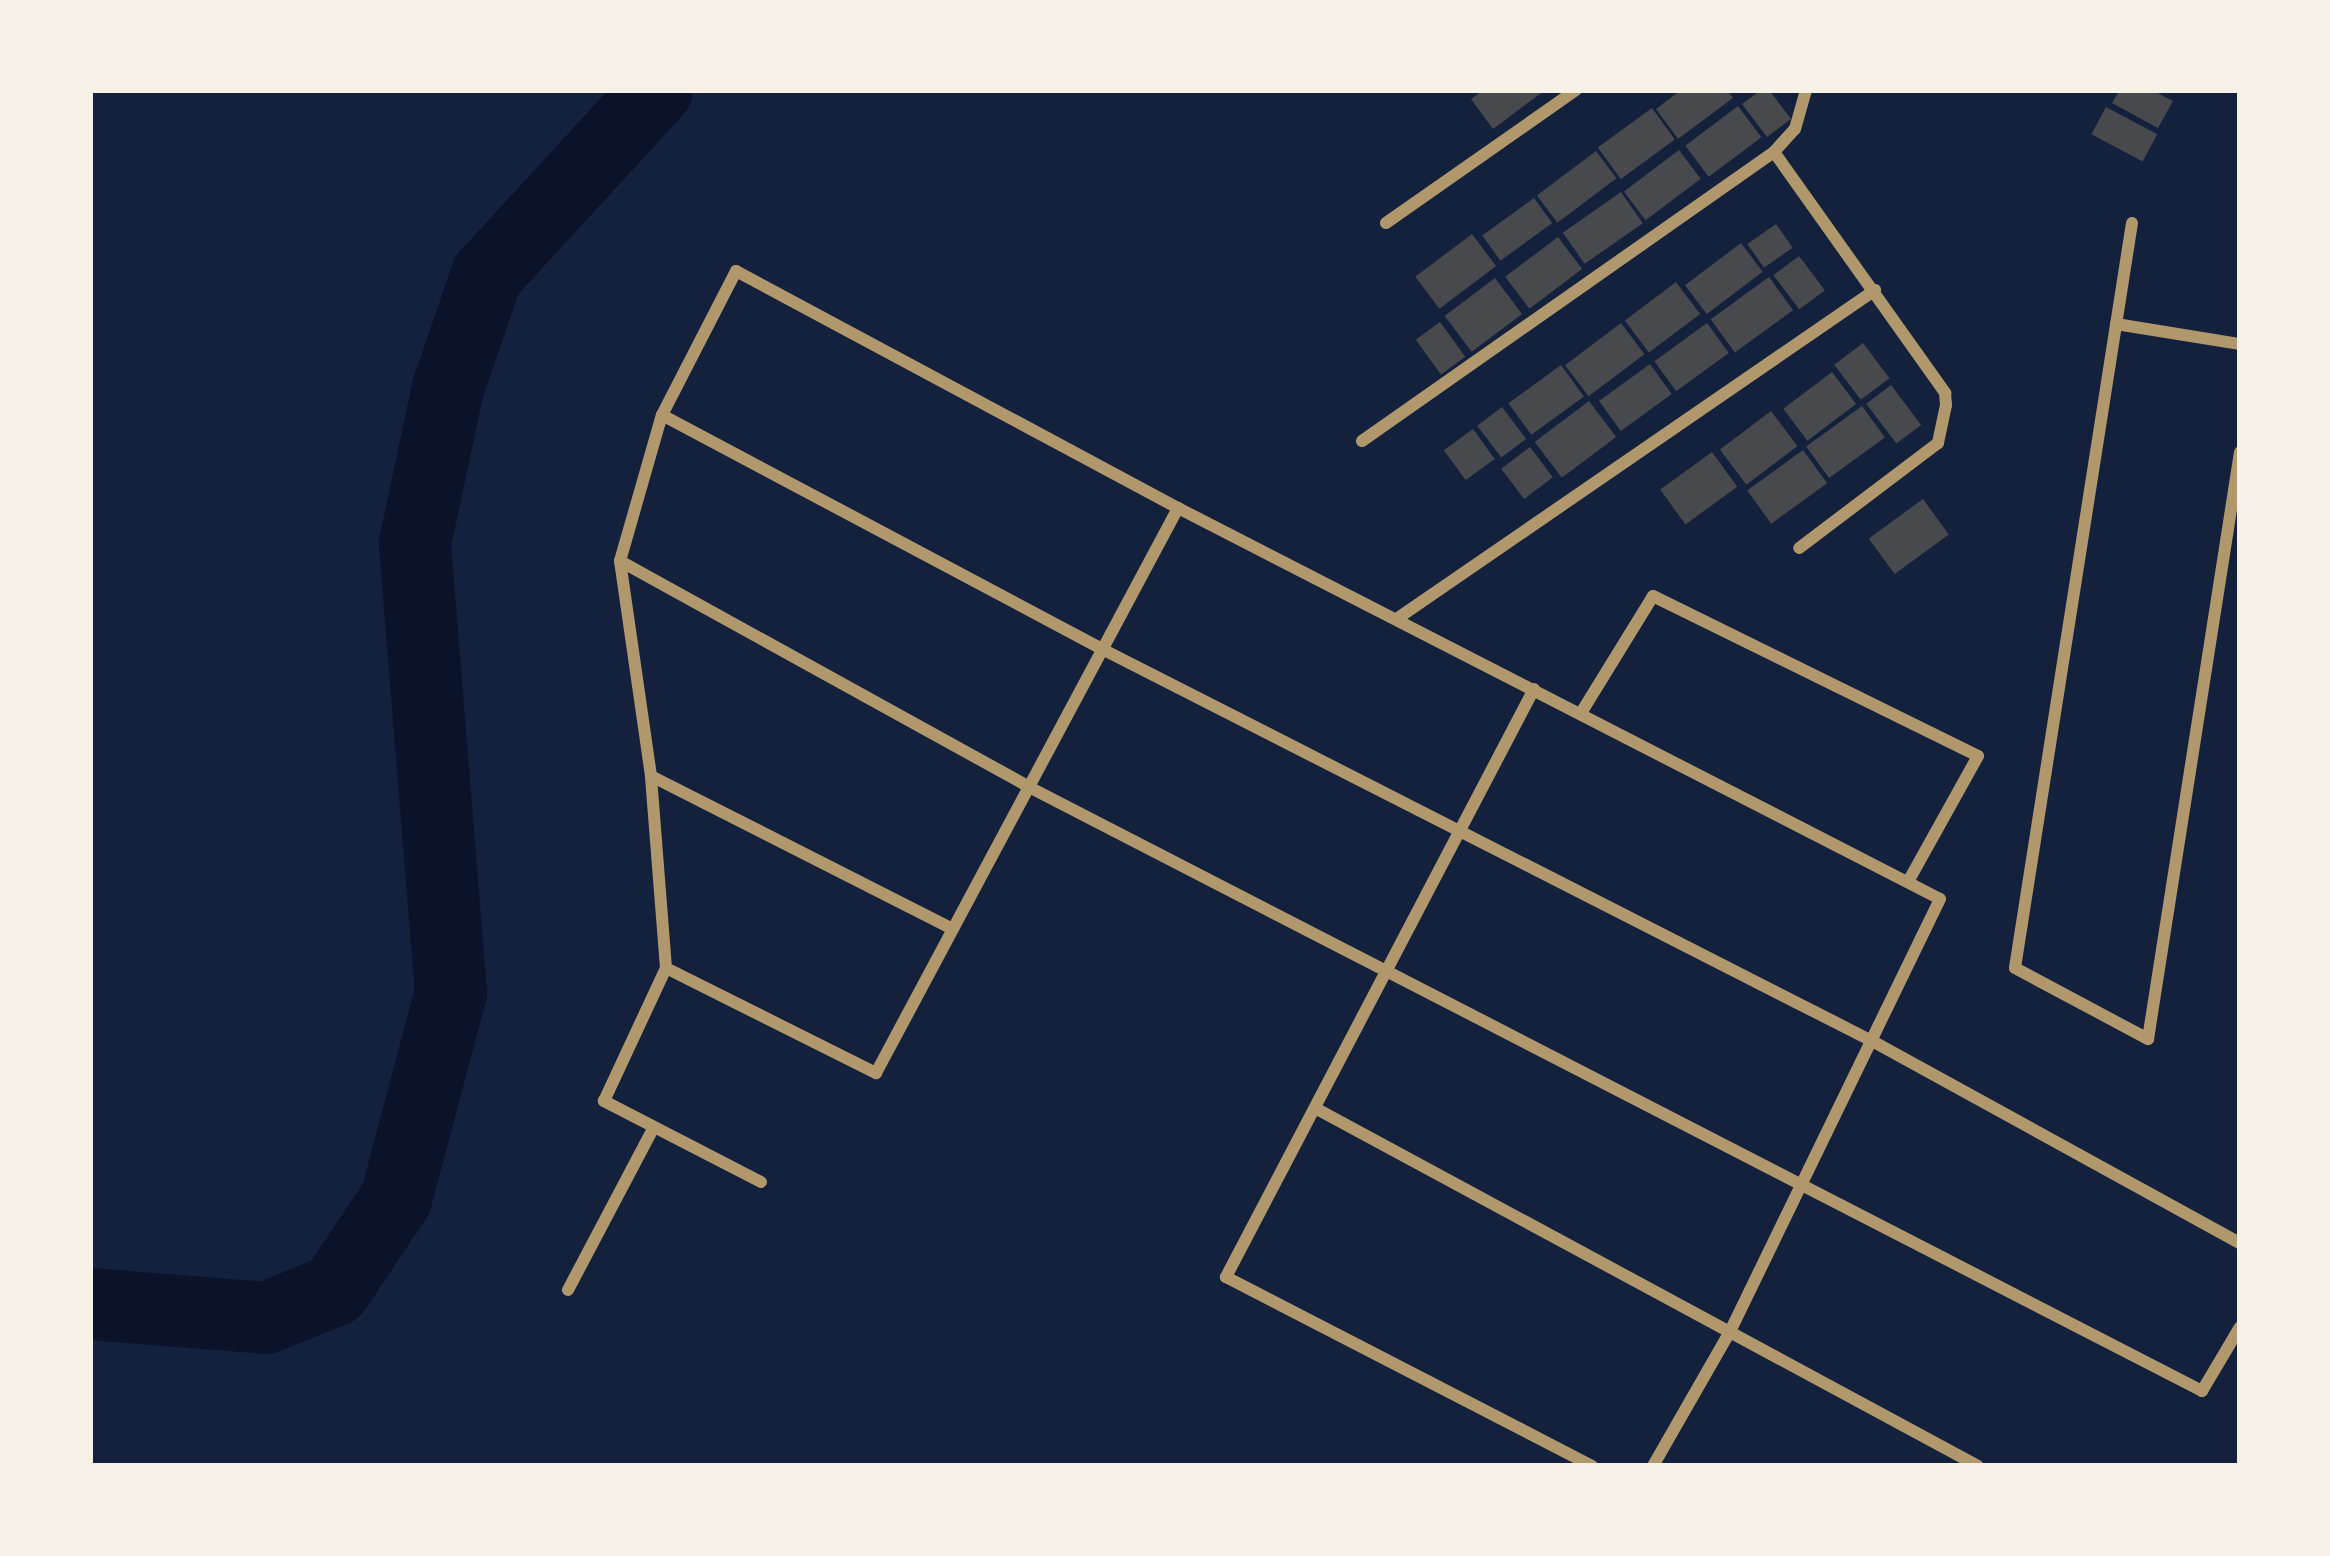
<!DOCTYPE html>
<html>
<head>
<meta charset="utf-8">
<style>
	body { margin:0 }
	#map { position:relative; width:2330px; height:1556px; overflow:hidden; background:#14213d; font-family:"Fira Sans",sans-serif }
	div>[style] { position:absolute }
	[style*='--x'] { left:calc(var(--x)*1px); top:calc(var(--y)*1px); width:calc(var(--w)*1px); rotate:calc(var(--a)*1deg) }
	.river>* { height:72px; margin:-36px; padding:0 36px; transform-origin:36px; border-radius:36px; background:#0b132b }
	.building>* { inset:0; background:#48494c; transform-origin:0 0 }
	.minor>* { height:12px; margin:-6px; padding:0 6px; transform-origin:6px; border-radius:6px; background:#b1986c }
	span { translate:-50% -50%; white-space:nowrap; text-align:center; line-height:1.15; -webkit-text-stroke:10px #f6f1e7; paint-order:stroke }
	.frame { position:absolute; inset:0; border:93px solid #f6f1e7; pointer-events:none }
</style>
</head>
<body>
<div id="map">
	<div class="river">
		<i style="--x:90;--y:1304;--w:177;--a:4.5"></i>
		<i style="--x:266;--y:1318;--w:74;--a:-22.1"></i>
		<i style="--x:335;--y:1290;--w:110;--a:-56.2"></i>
		<i style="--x:396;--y:1199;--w:213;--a:-75.1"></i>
		<i style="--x:451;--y:993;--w:451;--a:-94.6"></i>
		<i style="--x:415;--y:543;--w:158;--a:-78"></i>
		<i style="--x:448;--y:388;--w:120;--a:-71"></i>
		<i style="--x:487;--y:275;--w:251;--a:-47.4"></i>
	</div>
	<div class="building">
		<i style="clip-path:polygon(1483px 90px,1545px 90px,1493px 129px,1471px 99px)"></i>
		<i style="clip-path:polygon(1681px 90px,1727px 90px,1733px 98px,1678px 139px,1656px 109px)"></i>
		<i style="clip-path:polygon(1761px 90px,1769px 90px,1791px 119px,1767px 137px,1742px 104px)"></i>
		<i style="clip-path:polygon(2120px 90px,2152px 90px,2173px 101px,2158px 128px,2112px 103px)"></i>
		<i style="left:1738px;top:106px;width:39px;height:66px;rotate:53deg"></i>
		<i style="left:2106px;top:107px;width:58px;height:31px;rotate:28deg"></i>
		<i style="left:1652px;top:108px;width:39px;height:67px;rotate:54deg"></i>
		<i style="left:1679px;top:150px;width:36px;height:69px;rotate:53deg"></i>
		<i style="left:1596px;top:151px;width:34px;height:74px;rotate:53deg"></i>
		<i style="left:1621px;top:192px;width:38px;height:71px;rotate:55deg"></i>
		<i style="left:1534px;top:198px;width:31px;height:64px;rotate:54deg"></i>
		<i style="left:1776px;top:224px;width:29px;height:35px;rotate:55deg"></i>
		<i style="left:1472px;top:234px;width:40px;height:71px;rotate:53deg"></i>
		<i style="left:1558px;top:237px;width:40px;height:66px;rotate:53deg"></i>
		<i style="left:1741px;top:243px;width:36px;height:70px;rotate:53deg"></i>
		<i style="left:1799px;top:256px;width:43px;height:32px;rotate:53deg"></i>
		<i style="left:1769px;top:277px;width:41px;height:72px;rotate:54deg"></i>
		<i style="left:1495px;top:278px;width:45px;height:63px;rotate:53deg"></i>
		<i style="left:1676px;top:282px;width:40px;height:64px;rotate:53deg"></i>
		<i style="left:1440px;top:322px;width:43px;height:30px;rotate:54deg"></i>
		<i style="left:1621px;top:323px;width:39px;height:70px;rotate:53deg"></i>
		<i style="left:1707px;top:323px;width:37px;height:65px;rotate:54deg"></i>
		<i style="left:1863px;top:343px;width:44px;height:36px;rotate:53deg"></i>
		<i style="left:1650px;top:364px;width:37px;height:63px;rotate:54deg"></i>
		<i style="left:1561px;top:365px;width:39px;height:65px;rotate:54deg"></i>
		<i style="left:1832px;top:372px;width:40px;height:61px;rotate:53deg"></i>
		<i style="left:1891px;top:385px;width:50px;height:31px;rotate:53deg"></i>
		<i style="left:1589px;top:401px;width:45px;height:68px;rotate:53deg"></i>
		<i style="left:1862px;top:406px;width:39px;height:69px;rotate:54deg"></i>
		<i style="left:1502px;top:407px;width:40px;height:31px;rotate:53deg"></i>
		<i style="left:1771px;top:411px;width:44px;height:64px;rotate:53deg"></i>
		<i style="left:1473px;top:429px;width:37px;height:36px;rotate:54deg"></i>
		<i style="left:1530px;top:447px;width:38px;height:36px;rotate:53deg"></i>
		<i style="left:1803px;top:450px;width:41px;height:69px;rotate:54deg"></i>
		<i style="left:1712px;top:452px;width:43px;height:64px;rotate:54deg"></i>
		<i style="left:1923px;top:499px;width:44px;height:67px;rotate:54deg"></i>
	</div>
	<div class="minor">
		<i style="--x:1774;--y:152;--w:296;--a:54.6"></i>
		<i style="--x:1945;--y:393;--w:12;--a:85"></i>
		<i style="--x:1946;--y:405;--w:39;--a:102"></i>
		<i style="--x:1938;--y:443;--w:174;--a:142.9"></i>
		<i style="--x:1386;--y:223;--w:232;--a:-35"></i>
		<i style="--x:2132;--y:223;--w:754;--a:98.93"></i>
		<i style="--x:2015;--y:968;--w:151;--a:28.1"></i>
		<i style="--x:2148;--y:1039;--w:594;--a:-81.09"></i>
		<i style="--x:2116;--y:324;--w:126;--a:9.2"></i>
		<i style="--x:662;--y:415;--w:496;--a:28"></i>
		<i style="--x:1100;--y:648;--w:869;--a:26.98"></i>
		<i style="--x:1874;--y:1042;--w:418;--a:28.8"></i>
		<i style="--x:1362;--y:441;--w:503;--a:-35.05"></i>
		<i style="--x:1774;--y:152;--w:31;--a:-48"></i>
		<i style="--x:1795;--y:129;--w:41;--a:-74.2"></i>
		<i style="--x:620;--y:561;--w:463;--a:28.9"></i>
		<i style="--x:1025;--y:785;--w:1324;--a:27.24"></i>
		<i style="--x:2202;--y:1391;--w:74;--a:-59.3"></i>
		<i style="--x:1398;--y:618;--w:579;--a:-34.51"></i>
		<i style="--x:1534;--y:689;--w:664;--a:117.65"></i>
		<i style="--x:1226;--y:1277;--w:412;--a:27.3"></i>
		<i style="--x:1581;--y:713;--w:137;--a:-58.4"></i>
		<i style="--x:1653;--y:596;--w:362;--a:26.2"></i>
		<i style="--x:1978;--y:756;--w:144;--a:119.1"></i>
		<i style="--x:651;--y:776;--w:338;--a:26.9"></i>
		<i style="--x:666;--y:968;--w:235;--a:26.6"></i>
		<i style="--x:876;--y:1073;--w:641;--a:-61.87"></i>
		<i style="--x:1315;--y:1108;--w:753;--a:28.37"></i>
		<i style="--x:761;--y:1182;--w:177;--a:-152.7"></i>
		<i style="--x:604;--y:1101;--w:147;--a:-65"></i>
		<i style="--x:666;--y:968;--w:193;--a:-94.5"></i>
		<i style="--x:651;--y:776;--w:217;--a:-98.2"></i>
		<i style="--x:620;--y:561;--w:152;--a:-74"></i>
		<i style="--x:662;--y:415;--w:162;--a:-62.8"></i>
		<i style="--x:736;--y:271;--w:502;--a:28.2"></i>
		<i style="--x:1178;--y:508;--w:856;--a:27.16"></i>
		<i style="--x:1940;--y:899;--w:485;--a:115.9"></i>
		<i style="--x:1728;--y:1335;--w:151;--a:119.8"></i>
		<i style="--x:568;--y:1290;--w:184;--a:-62.2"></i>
	</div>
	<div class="frame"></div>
</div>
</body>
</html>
